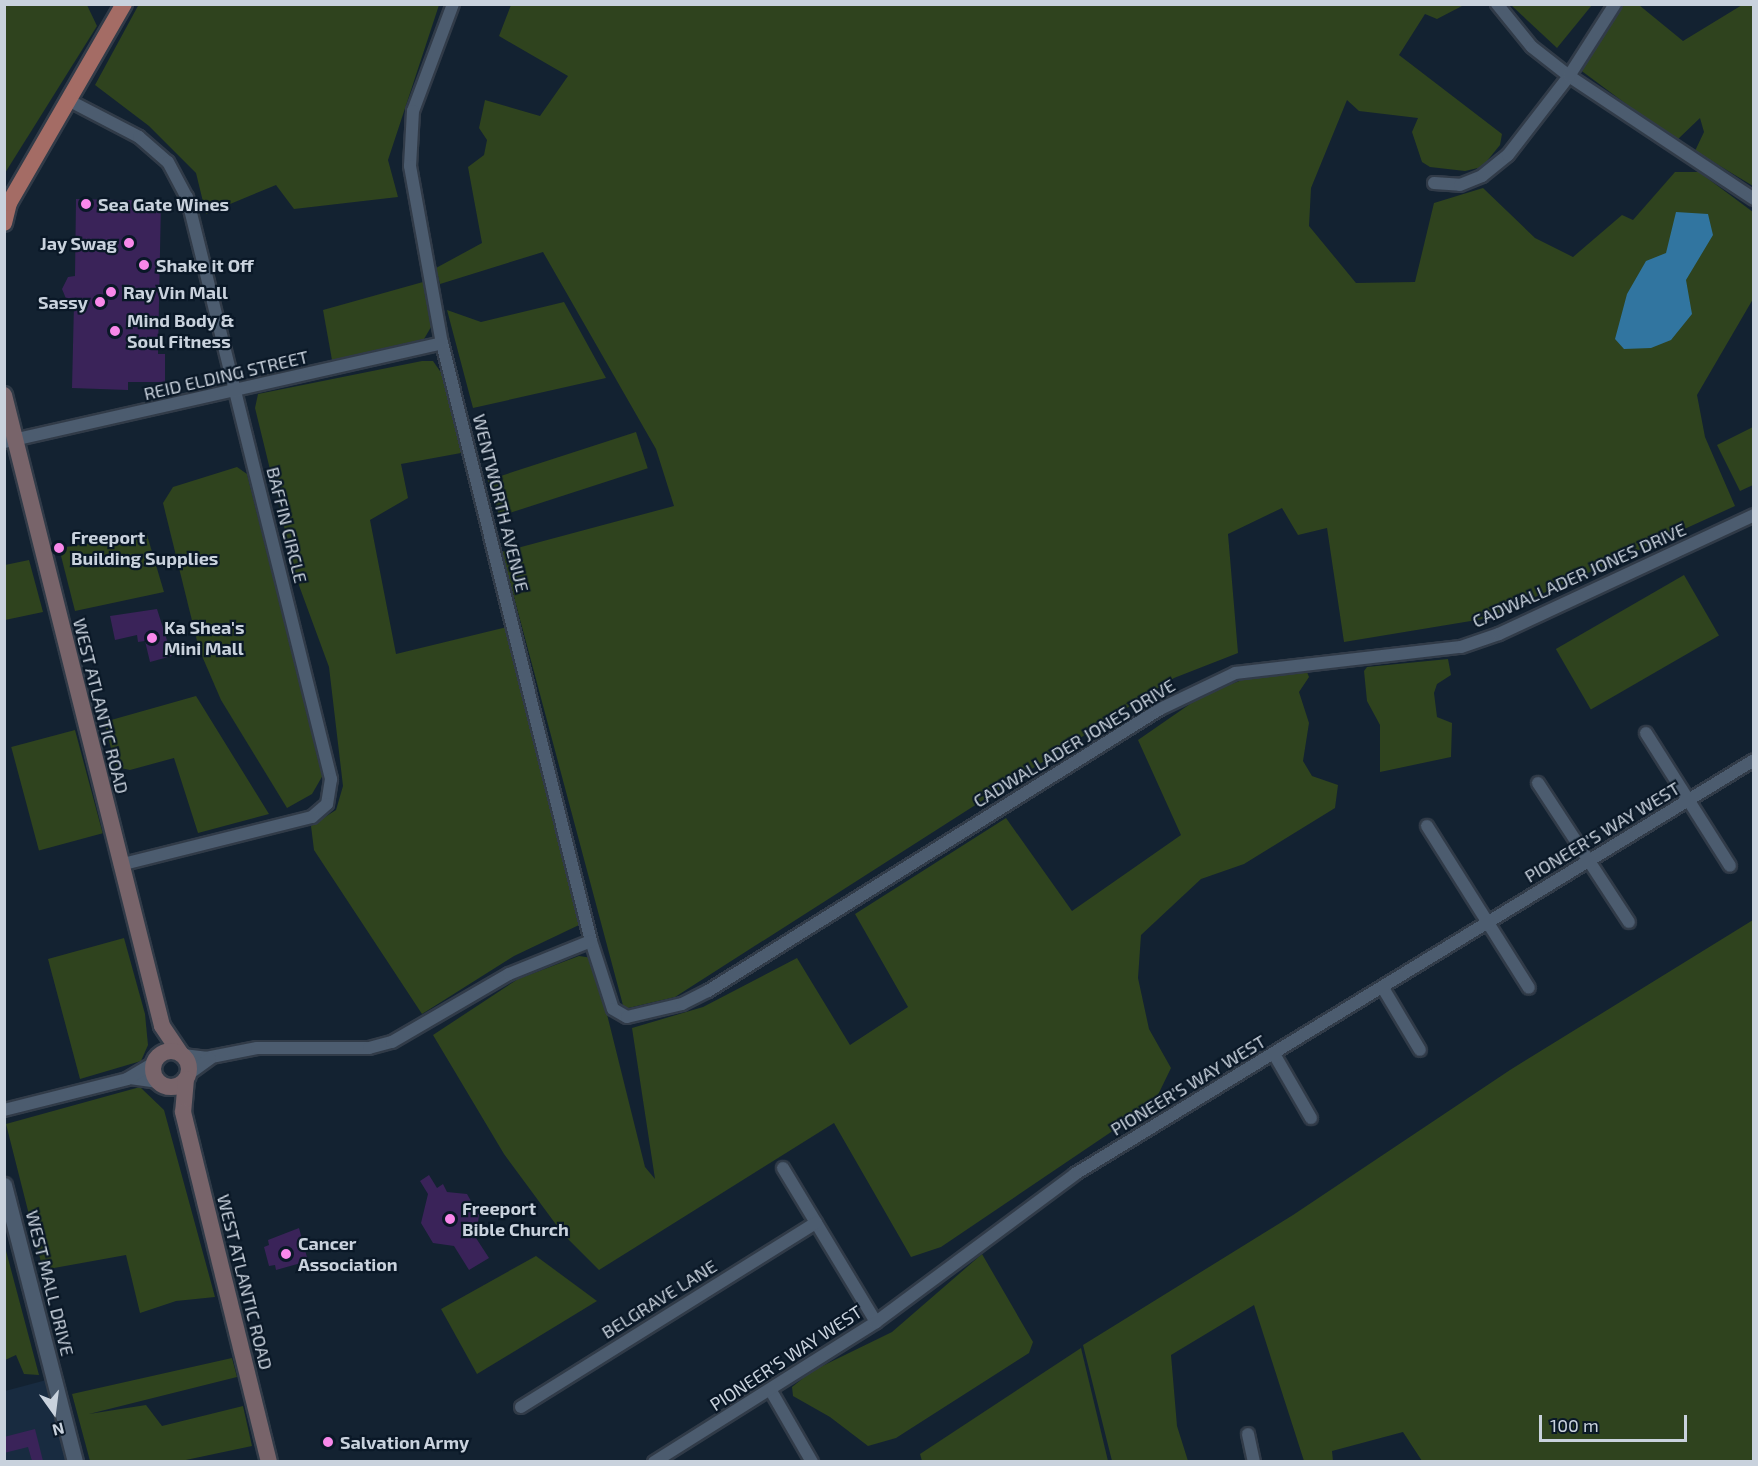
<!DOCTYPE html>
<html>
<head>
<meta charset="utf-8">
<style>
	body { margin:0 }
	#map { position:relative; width:1758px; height:1466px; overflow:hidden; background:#132231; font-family:"Exo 2",sans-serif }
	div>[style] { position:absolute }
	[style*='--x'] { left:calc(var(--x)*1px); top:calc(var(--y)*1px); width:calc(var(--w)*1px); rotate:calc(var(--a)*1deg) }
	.built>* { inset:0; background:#182b40 }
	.green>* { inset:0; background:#2f431e; transform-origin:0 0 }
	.water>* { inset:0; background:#3175a0 }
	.building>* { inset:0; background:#3a2359 }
	.roads { filter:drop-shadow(2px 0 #313b48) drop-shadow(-2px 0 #313b48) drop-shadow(0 2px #313b48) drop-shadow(0 -2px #313b48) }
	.minor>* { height:12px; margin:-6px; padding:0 6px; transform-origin:6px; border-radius:6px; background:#4c5c6f }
	.tertiary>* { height:15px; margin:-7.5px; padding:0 7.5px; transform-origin:7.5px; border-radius:7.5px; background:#4c5c6f }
	.secondary>* { height:16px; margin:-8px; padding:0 8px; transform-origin:8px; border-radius:8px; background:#78646a }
	.secondary>.ring { margin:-8px; padding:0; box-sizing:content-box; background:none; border:16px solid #78646a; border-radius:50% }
	.primary>* { height:16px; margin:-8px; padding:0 8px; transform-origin:8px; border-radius:8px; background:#a46c65 }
	.dots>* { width:16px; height:16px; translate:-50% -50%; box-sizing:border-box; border:3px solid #0a1827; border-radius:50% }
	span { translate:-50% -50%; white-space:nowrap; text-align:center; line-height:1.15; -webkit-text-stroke:4.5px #0a1827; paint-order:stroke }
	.poi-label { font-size:18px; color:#c9d2dd; font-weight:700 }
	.left { translate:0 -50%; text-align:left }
	.right { translate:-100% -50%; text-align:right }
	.street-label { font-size:18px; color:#c9d2dd }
	.frame { position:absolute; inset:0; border:6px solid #c9d2dd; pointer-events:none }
	.north { position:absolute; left:24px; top:1382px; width:60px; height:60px; -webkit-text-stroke:4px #0a1827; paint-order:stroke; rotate:166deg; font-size:16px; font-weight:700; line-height:24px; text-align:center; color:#c9d2dd }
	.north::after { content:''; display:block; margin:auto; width:21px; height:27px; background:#c9d2dd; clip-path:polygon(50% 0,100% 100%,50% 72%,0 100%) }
	.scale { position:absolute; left:1539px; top:1415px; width:148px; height:27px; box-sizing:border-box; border:3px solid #c9d2dd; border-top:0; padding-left:8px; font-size:18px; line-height:21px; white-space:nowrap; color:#c9d2dd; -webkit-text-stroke:4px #0a1827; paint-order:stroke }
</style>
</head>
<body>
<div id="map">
	<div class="built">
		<i style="clip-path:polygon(54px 1378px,75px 1461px,5px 1462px,5px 1391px)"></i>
	</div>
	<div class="green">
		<i style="clip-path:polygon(5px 4px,87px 5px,97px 26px,5px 173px)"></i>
		<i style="clip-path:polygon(139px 4px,439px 5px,388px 160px,398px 197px,294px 209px,276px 185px,206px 214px,196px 173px,149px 126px,95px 85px)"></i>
		<i style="clip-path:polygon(511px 5px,1464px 5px,1437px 19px,1425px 14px,1399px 55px,1502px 134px,1500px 145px,1482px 167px,1465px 171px,1430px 167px,1422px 162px,1412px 132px,1418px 118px,1359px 111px,1347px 100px,1311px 188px,1309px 226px,1356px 283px,1415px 282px,1434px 203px,1483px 188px,1535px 238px,1573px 257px,1622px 215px,1633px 220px,1675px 172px,1699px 172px,1753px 212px,1753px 299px,1697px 395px,1705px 437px,1735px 506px,1489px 618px,1344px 642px,1327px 528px,1298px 535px,1282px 508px,1228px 534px,1238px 653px,1174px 678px,675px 997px,624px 1009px,502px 552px,674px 506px,656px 449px,543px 252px,440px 284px,436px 268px,482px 243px,468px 167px,484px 155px,487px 140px,479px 128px,485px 100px,540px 116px,568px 76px,499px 36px)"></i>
		<i style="clip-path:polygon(1511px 5px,1592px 5px,1557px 48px)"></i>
		<i style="clip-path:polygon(1623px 5px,1639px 5px,1683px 41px,1742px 5px,1753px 5px,1753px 186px,1695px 151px,1704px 132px,1700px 118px,1676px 141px,1579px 69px)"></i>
		<i style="clip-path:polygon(423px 282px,434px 322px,424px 339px,332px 360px,323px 310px)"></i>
		<i style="clip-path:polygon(564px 302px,606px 378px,473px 408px,447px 310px,481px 322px)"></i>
		<i style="clip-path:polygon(422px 361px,433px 361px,442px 374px,461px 453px,401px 464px,408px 498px,370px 520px,396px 654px,507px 627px,579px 925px,514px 956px,422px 1014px,314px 850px,311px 826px,336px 810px,343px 786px,329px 667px,297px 580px,255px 408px,258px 394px)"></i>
		<i style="clip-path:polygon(1753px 427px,1753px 485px,1740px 491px,1717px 445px)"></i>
		<i style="left:636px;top:432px;width:38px;height:156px;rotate:72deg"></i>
		<i style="clip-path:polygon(237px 467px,247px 474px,323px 775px,312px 794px,287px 808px,221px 700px,199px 649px,163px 503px,173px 487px)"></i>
		<i style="clip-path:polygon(147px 535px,164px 592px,75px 611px,59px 548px)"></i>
		<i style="clip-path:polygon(29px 560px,43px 612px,5px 620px,5px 565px)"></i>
		<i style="left:1684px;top:575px;width:70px;height:148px;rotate:60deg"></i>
		<i style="clip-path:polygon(1448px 659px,1451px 675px,1437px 684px,1434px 693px,1437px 717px,1452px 723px,1451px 757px,1380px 772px,1380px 725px,1367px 701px,1364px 671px,1367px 667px)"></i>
		<i style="clip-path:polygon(1307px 672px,1309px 677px,1299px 692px,1309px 723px,1303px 761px,1312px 776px,1338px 785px,1335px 808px,1244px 864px,1201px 879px,1141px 935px,1138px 978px,1149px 1029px,1171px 1068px,1154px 1103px,941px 1247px,911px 1257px,834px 1123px,599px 1270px,563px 1234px,504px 1154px,433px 1035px,518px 979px,579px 956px,593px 958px,645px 1167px,655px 1179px,632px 1028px,703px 1007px,797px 958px,850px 1045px,908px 1007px,855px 914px,1006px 818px,1072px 911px,1181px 835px,1138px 740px,1203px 695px,1247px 678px)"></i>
		<i style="clip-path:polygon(196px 696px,269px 814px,198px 833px,174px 758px,130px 770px,116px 767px,104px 722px)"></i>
		<i style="left:75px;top:730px;width:107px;height:66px;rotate:75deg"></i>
		<i style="clip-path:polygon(1753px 920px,1753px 1461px,1422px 1461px,1403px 1432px,1332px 1451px,1333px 1461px,1304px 1461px,1254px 1305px,1171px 1355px,1177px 1426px,1188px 1461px,1112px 1461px,1083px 1345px,1293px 1215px,1510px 1070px)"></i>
		<i style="clip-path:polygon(124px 938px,145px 1014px,148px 1045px,141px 1061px,80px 1079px,48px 959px)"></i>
		<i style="clip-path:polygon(140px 1087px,164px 1110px,215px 1297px,176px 1301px,140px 1313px,126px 1255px,43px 1270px,6px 1124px)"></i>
		<i style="clip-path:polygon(5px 1247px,39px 1375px,24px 1374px,16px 1355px,5px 1360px)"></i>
		<i style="clip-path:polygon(982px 1254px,1033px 1342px,1029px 1353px,896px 1438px,868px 1446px,830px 1417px,793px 1396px,792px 1387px,812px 1371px,892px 1332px)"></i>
		<i style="clip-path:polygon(536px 1256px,597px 1301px,477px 1374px,441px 1309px)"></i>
		<i style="clip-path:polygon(1081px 1348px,1108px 1461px,922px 1461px,920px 1454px)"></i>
		<i style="clip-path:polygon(232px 1358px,237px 1377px,89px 1414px,146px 1405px,162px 1426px,243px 1406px,252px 1446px,181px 1461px,90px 1461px,72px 1394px)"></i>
	</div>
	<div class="water">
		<i style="clip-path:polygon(1676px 212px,1708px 214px,1713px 235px,1686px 280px,1692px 314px,1671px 340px,1651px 348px,1624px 349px,1615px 339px,1627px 294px,1646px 261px,1666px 253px)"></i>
	</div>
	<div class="building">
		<i style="clip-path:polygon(76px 199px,161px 201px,158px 354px,165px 354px,165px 382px,128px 382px,128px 390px,72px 388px,74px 303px,67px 301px,62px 289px,68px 277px,75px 276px)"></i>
		<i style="clip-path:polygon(157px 609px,172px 656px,150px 662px,145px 641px,138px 642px,137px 635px,115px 640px,110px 616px)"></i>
		<i style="clip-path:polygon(429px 1175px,437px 1188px,443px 1184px,447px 1192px,467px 1194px,479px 1215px,476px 1238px,489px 1258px,469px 1270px,454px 1246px,433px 1243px,421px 1223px,428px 1194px,420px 1181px)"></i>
		<i style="clip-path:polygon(299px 1228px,308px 1261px,276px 1270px,275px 1265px,269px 1266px,264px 1247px,269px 1245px,268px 1240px)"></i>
		<i style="clip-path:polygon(35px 1429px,43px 1461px,32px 1461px,28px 1447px,4px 1453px,4px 1437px)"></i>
	</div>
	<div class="roads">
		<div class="minor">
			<i style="--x:453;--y:4;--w:114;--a:110.5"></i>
			<i style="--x:413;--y:111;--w:55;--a:93.1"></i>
			<i style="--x:410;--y:166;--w:180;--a:79.8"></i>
			<i style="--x:442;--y:343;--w:616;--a:76.01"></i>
			<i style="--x:591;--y:941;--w:71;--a:72.1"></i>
			<i style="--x:613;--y:1009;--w:16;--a:30"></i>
			<i style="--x:627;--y:1017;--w:57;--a:-13.3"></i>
			<i style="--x:682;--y:1004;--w:29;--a:-27"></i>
			<i style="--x:708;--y:991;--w:533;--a:-31.96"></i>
			<i style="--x:1160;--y:709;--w:83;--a:-25.6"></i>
			<i style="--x:1235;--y:673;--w:227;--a:-6.6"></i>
			<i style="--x:1461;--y:647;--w:40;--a:-18.9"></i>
			<i style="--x:1499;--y:634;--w:281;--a:-25"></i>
			<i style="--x:1497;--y:4;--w:55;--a:50.9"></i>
			<i style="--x:1532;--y:47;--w:47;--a:38.1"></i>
			<i style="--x:1569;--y:76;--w:222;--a:33.6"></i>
			<i style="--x:68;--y:100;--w:80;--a:27.5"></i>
			<i style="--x:139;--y:137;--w:38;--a:41"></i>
			<i style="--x:168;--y:162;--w:40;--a:62"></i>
			<i style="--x:187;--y:197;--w:600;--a:76.1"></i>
			<i style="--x:331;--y:779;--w:25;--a:99"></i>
			<i style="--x:327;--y:804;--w:20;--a:139"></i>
			<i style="--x:312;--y:817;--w:198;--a:166"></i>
			<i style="--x:1434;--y:183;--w:26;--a:4"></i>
			<i style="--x:1460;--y:185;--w:24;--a:-22"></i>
			<i style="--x:1482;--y:176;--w:33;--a:-39"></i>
			<i style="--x:1508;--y:155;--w:100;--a:-52.3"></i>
			<i style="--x:1569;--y:76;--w:85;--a:-57.4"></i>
			<i style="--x:4;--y:442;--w:449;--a:-12.7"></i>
			<i style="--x:1646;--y:733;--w:157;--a:57.7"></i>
			<i style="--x:1538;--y:783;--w:166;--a:56.8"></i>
			<i style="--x:1427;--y:826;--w:191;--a:57.8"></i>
			<i style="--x:1383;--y:988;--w:72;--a:59.2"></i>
			<i style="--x:1274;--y:1054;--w:74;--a:60"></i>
			<i style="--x:183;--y:1055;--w:23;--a:7"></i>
			<i style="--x:206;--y:1058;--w:52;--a:-11.1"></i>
			<i style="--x:257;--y:1048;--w:112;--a:0"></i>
			<i style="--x:369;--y:1048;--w:24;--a:-15"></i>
			<i style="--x:392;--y:1042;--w:135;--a:-30.2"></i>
			<i style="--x:509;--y:974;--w:88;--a:-21.9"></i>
			<i style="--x:189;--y:1074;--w:26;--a:-36"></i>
			<i style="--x:130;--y:1078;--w:29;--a:8"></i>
			<i style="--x:4;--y:1110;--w:127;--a:-14.1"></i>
			<i style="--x:127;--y:1079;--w:31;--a:-31"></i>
			<i style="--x:783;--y:1168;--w:180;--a:58.9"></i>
			<i style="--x:771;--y:1391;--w:82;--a:60"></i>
			<i style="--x:521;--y:1407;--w:348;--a:-32"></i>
			<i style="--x:1248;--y:1434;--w:29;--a:78"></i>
			<i style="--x:654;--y:1462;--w:262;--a:-32.2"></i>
			<i style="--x:876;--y:1322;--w:248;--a:-36.6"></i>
			<i style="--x:1075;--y:1174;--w:795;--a:-31.37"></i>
		</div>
		<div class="tertiary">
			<i style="--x:4;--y:1185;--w:286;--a:75.6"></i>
		</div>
		<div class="secondary">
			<i style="--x:4;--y:395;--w:650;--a:75.94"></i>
			<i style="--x:162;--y:1026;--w:32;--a:56"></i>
			<i class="ring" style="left:153px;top:1051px;width:20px;height:20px"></i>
			<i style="--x:186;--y:1079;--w:33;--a:95"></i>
			<i style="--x:183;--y:1112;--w:360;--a:76.2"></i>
		</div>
		<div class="primary">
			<i style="--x:4;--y:223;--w:21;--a:-76"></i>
			<i style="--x:9;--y:203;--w:230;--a:-60"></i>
		</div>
	</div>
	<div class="dots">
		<i style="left:86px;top:204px;background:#f888ea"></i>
		<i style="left:129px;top:243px;background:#f888ea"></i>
		<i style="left:144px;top:265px;background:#f888ea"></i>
		<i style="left:111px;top:292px;background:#f888ea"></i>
		<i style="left:100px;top:302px;background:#f888ea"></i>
		<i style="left:115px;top:331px;background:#f888ea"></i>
		<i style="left:59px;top:548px;background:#f888ea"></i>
		<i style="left:152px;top:638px;background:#f888ea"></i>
		<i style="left:450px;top:1219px;background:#f888ea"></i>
		<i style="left:286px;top:1254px;background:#f888ea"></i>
		<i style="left:328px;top:1442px;background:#f888ea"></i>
	</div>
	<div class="poi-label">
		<span class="left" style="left:98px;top:204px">Sea Gate Wines</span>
		<span class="right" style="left:117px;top:243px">Jay Swag</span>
		<span class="left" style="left:156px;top:265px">Shake it Off</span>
		<span class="left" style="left:123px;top:292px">Ray Vin Mall</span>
		<span class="right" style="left:88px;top:302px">Sassy</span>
		<span class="left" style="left:127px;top:331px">Mind Body &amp;<br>Soul Fitness</span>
		<span class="left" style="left:71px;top:548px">Freeport<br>Building Supplies</span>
		<span class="left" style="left:164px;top:638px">Ka Shea's<br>Mini Mall</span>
		<span class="left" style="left:462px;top:1219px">Freeport<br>Bible Church</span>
		<span class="left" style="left:298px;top:1254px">Cancer<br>Association</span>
		<span class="left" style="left:340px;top:1442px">Salvation Army</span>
	</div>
	<div class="street-label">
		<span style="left:226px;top:375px;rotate:-13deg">REID ELDING STREET</span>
		<span style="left:501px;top:503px;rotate:76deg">WENTWORTH AVENUE</span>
		<span style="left:287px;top:525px;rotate:76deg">BAFFIN CIRCLE</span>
		<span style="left:1579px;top:575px;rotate:-24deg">CADWALLADER JONES DRIVE</span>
		<span style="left:101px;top:706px;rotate:76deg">WEST ATLANTIC ROAD</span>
		<span style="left:1074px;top:743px;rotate:-31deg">CADWALLADER JONES DRIVE</span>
		<span style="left:1602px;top:832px;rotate:-31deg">PIONEER'S WAY WEST</span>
		<span style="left:1188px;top:1085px;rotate:-31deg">PIONEER'S WAY WEST</span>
		<span style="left:245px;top:1282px;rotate:76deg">WEST ATLANTIC ROAD</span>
		<span style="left:50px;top:1283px;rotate:76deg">WEST MALL DRIVE</span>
		<span style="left:659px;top:1299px;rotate:-32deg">BELGRAVE LANE</span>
		<span style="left:786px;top:1358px;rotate:-33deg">PIONEER'S WAY WEST</span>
	</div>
	<div class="frame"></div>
	<div class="north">N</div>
	<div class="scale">100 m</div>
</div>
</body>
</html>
